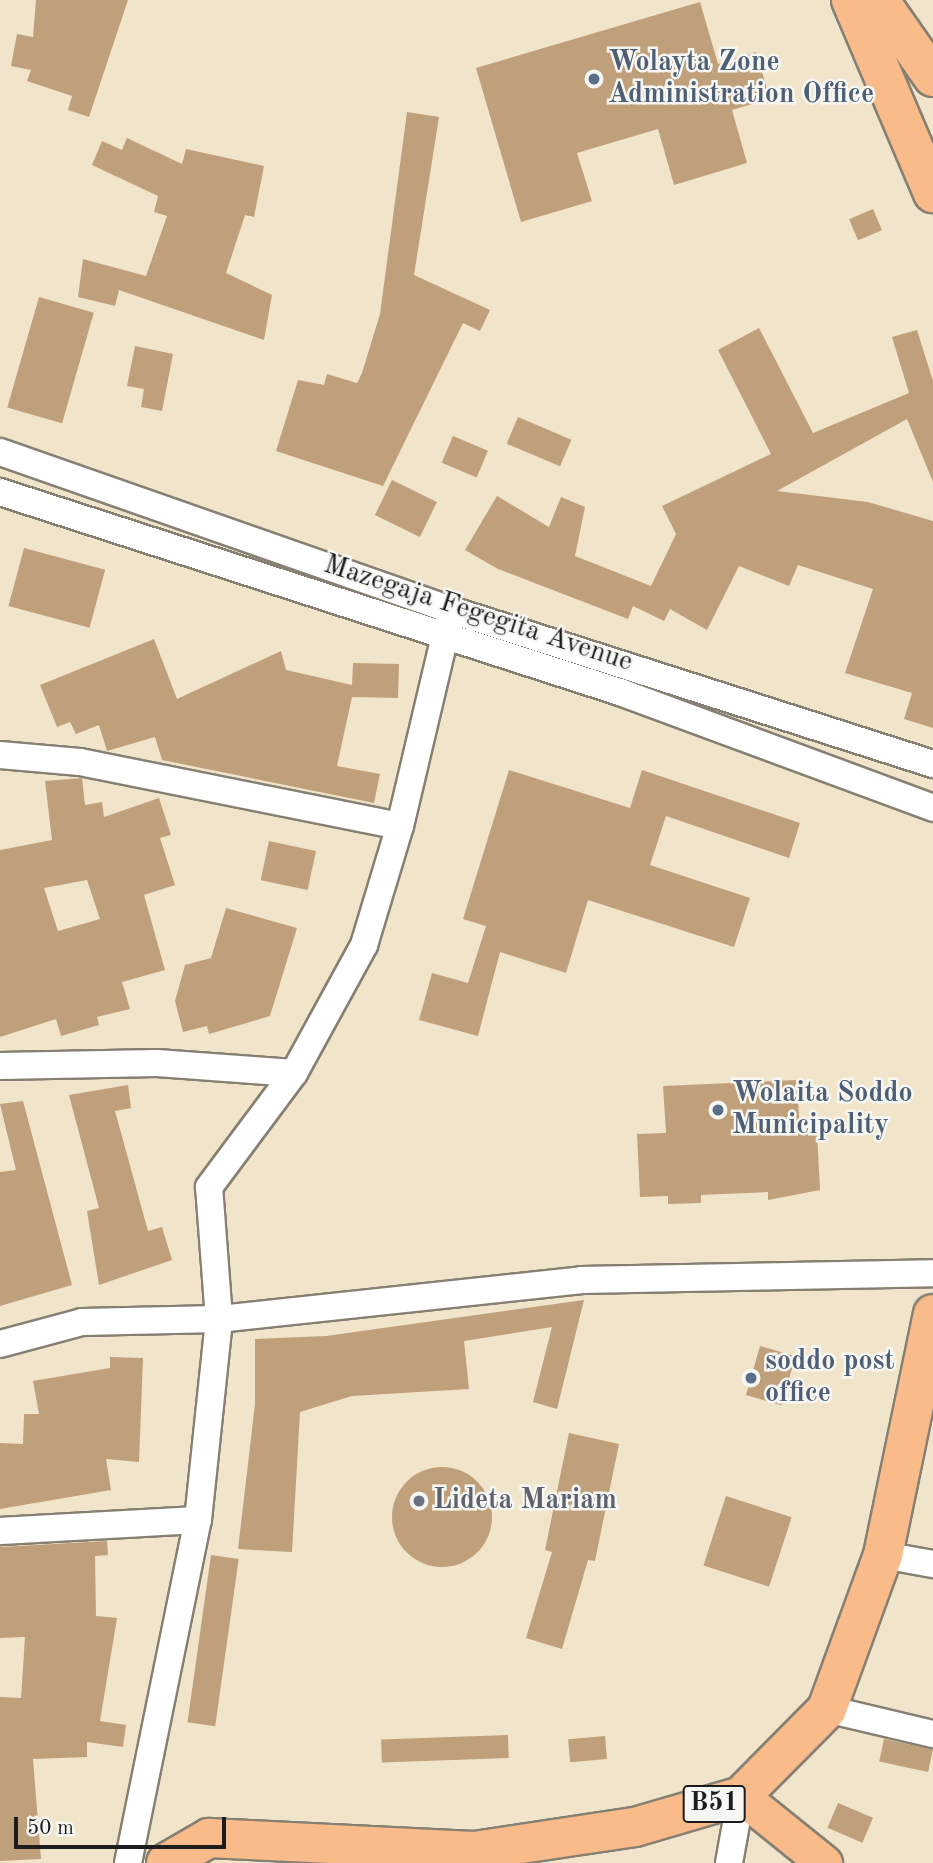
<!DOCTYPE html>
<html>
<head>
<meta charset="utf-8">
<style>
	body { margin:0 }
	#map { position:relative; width:933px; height:1863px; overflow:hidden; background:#f0e4ca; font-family:"Old Standard TT",serif }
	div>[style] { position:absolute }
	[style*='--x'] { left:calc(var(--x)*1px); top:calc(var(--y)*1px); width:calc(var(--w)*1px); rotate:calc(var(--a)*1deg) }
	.building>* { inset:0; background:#c0a07a; transform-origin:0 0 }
	.round { border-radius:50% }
	.roads { filter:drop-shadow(2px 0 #868073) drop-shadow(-2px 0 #868073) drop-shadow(0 2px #868073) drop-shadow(0 -2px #868073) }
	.minor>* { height:26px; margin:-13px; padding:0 13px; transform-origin:13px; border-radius:13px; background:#fff }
	.major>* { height:35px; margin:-17.5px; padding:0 17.5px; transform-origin:17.5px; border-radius:17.5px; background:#fabb8b }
	.highway>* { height:38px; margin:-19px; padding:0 19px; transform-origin:19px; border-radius:19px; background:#fabb8b }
	.dots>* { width:19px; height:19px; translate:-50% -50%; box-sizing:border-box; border:4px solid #f6f6f2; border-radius:50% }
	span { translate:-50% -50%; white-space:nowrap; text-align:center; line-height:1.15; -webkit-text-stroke:5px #f6f6f2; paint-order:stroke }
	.shield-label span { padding:2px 5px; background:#f6f6f2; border:2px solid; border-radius:5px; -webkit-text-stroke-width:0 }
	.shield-label { font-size:26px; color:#1c1c1c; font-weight:700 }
	.service-label { font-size:28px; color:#4e5e75; font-weight:700 }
	.left { translate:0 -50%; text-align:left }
	.street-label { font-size:28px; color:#1c1c1c }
	.worship-label { font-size:28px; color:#5b616d; font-weight:700 }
	.scale { position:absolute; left:14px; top:1817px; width:212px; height:32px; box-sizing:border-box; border:4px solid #1c1c1c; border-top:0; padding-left:9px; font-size:21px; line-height:24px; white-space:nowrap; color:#1c1c1c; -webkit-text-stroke:5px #f6f6f2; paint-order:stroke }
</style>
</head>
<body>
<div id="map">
	<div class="building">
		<i style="clip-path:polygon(36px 0,128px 0,89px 117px,68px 110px,72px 96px,27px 81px,31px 70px,11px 66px,17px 34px,33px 37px)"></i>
		<i style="clip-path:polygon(700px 2px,718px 64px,756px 52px,770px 99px,732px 110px,747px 163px,674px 185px,658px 129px,577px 153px,592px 201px,521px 222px,476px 68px)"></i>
		<i style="clip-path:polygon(407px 112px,439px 117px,414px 275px,490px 310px,480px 331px,463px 323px,383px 486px,276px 451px,298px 380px,324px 385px,327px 374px,357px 383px,362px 373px,380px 314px)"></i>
		<i style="clip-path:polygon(127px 138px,182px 164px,186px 149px,264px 166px,254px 217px,245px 215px,226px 273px,272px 295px,264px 340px,119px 290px,115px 306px,78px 297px,83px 259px,146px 276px,167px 216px,154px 212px,158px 196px,92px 165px,102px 141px,122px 150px)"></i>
		<i style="left:873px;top:209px;width:23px;height:26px;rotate:67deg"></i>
		<i style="left:39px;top:297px;width:57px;height:115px;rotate:16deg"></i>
		<i style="clip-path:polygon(759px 328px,813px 433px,909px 393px,892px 337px,917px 330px,933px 381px,933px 482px,907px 419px,777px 491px,868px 502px,933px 521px,933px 728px,904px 719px,912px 693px,845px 673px,873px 589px,798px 565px,789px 586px,739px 566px,707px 630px,670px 609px,664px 621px,633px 606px,628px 619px,498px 569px,465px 550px,497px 496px,549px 527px,561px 497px,585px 507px,575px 556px,651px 586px,676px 534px,662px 506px,771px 454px,718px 350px)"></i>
		<i style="clip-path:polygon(135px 346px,173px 354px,162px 411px,141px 407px,144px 389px,127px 386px)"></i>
		<i style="left:518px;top:417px;width:58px;height:29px;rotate:23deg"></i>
		<i style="left:453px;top:436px;width:38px;height:29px;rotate:23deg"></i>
		<i style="left:392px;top:480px;width:50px;height:39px;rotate:26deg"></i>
		<i style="left:24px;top:548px;width:84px;height:60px;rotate:15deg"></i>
		<i style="clip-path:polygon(154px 639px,177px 699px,281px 651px,286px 670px,352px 685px,353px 663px,399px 664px,398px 698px,352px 697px,337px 766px,380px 774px,374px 803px,162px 760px,155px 737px,107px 751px,99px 725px,76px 734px,70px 722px,57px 727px,40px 685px)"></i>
		<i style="clip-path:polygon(509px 770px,630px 808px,642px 770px,800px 823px,789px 858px,666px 816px,650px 865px,750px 898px,734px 947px,588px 900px,566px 973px,500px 952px,478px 1036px,419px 1020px,432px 973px,468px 983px,486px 926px,463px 919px)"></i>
		<i style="clip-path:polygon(evenodd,82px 778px,85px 805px,102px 802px,104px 817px,159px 798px,171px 835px,160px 838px,175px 885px,144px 895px,165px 970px,122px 982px,130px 1009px,97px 1017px,99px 1025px,61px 1036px,56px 1019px,0 1037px,0 850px,52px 840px,45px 781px,82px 778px,87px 880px,100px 919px,58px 931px,44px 888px,87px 880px)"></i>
		<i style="left:269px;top:841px;width:48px;height:40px;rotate:12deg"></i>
		<i style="clip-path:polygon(226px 908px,297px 928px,270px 1016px,209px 1034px,207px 1026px,183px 1032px,175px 1001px,185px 965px,211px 958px)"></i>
		<i style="clip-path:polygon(797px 1080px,800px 1133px,817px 1132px,820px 1190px,768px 1200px,768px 1192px,701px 1195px,701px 1203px,668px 1204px,668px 1196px,640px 1197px,637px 1134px,666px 1133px,663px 1086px)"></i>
		<i style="clip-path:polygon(128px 1085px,131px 1108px,115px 1111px,148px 1231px,162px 1227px,172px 1260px,99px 1285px,87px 1211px,99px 1208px,69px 1095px)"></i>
		<i style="clip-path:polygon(23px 1101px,72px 1285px,0 1306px,0 1172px,16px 1170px,0 1104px)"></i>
		<i style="clip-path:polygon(584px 1300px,557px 1409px,533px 1402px,552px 1327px,464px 1341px,469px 1389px,352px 1396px,300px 1412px,292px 1552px,238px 1549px,255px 1404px,255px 1339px,326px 1336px)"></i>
		<i style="left:760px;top:1346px;width:37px;height:51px;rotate:16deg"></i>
		<i style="clip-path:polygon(110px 1357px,143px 1358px,139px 1462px,106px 1459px,111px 1490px,0 1509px,0 1443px,23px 1444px,24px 1414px,39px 1414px,33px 1381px,110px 1368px)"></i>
		<i style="clip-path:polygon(569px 1433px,619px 1444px,595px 1561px,588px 1560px,562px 1649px,526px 1638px,552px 1552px,545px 1550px)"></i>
		<i class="round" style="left:392px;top:1467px;width:100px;height:100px"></i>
		<i style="left:726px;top:1496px;width:69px;height:73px;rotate:18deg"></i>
		<i style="clip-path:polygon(107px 1541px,108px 1555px,95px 1556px,96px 1616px,117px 1618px,100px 1721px,126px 1725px,123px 1747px,87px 1742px,87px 1757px,33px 1759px,41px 1859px,0 1861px,0 1697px,21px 1698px,25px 1637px,0 1638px,0 1547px)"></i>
		<i style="left:211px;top:1555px;width:28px;height:169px;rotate:8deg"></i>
		<i style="left:508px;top:1735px;width:23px;height:127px;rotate:88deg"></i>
		<i style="left:605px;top:1736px;width:23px;height:37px;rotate:85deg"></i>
		<i style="left:884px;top:1739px;width:50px;height:23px;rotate:12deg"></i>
		<i style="left:838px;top:1803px;width:38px;height:27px;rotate:23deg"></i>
	</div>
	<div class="roads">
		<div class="minor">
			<i style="--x:0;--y:452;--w:478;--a:19.3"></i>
			<i style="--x:451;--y:610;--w:506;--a:17.72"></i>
			<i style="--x:0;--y:492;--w:651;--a:17.88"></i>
			<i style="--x:620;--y:692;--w:334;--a:20.3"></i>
			<i style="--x:0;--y:755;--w:80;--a:5"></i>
			<i style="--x:80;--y:762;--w:326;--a:11.3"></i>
			<i style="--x:0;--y:1066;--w:157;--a:-1.1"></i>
			<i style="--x:157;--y:1063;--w:137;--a:4.2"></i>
			<i style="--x:0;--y:1344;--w:85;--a:-15"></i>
			<i style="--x:82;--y:1322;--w:137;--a:-1.3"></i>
			<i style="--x:219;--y:1319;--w:364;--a:-6.1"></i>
			<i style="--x:581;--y:1280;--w:352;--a:-1.1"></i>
			<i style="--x:0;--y:1531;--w:198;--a:-3.2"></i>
			<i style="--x:883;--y:1555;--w:51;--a:10.2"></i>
			<i style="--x:827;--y:1709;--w:109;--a:13.3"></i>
			<i style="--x:128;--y:1863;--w:350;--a:-78.5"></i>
			<i style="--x:198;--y:1520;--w:202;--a:-84"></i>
			<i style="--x:219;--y:1319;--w:132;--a:-94.3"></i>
			<i style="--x:209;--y:1187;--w:142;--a:-53.3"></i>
			<i style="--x:294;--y:1073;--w:146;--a:-61.3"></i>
			<i style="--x:364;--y:945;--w:124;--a:-73.2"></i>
			<i style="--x:400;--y:826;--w:222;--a:-76.7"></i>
			<i style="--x:729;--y:1863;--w:68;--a:-79.8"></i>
		</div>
		<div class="major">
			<i style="--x:741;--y:1796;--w:107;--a:38.9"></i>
		</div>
		<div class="highway">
			<i style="--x:851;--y:0;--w:210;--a:67"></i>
			<i style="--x:879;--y:0;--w:94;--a:55"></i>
			<i style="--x:166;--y:1863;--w:50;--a:-30.2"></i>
			<i style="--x:209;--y:1838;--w:265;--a:2.8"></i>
			<i style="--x:474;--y:1851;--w:163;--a:-8.5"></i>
			<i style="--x:635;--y:1827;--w:110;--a:-16.3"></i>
			<i style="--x:741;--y:1796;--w:122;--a:-45.3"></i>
			<i style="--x:827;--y:1709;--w:164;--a:-70"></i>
			<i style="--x:883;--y:1555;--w:246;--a:-78.3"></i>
		</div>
	</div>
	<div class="dots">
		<i style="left:594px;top:79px;background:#5c6f8a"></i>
		<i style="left:718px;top:1110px;background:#5c6f8a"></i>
		<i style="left:751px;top:1378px;background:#5c6f8a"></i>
		<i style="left:419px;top:1501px;background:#6b7280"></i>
	</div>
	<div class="shield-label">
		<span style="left:714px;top:1804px">B51</span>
	</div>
	<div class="service-label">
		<span class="left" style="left:608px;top:79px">Wolayta Zone<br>Administration Office</span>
		<span class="left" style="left:732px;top:1110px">Wolaita Soddo<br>Municipality</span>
		<span class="left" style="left:765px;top:1378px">soddo post<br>office</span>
	</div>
	<div class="street-label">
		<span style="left:478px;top:614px;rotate:18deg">Mazegaja Fegegita Avenue</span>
	</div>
	<div class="worship-label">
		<span class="left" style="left:433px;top:1501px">Lideta Mariam</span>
	</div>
	<div class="scale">50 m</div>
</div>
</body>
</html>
